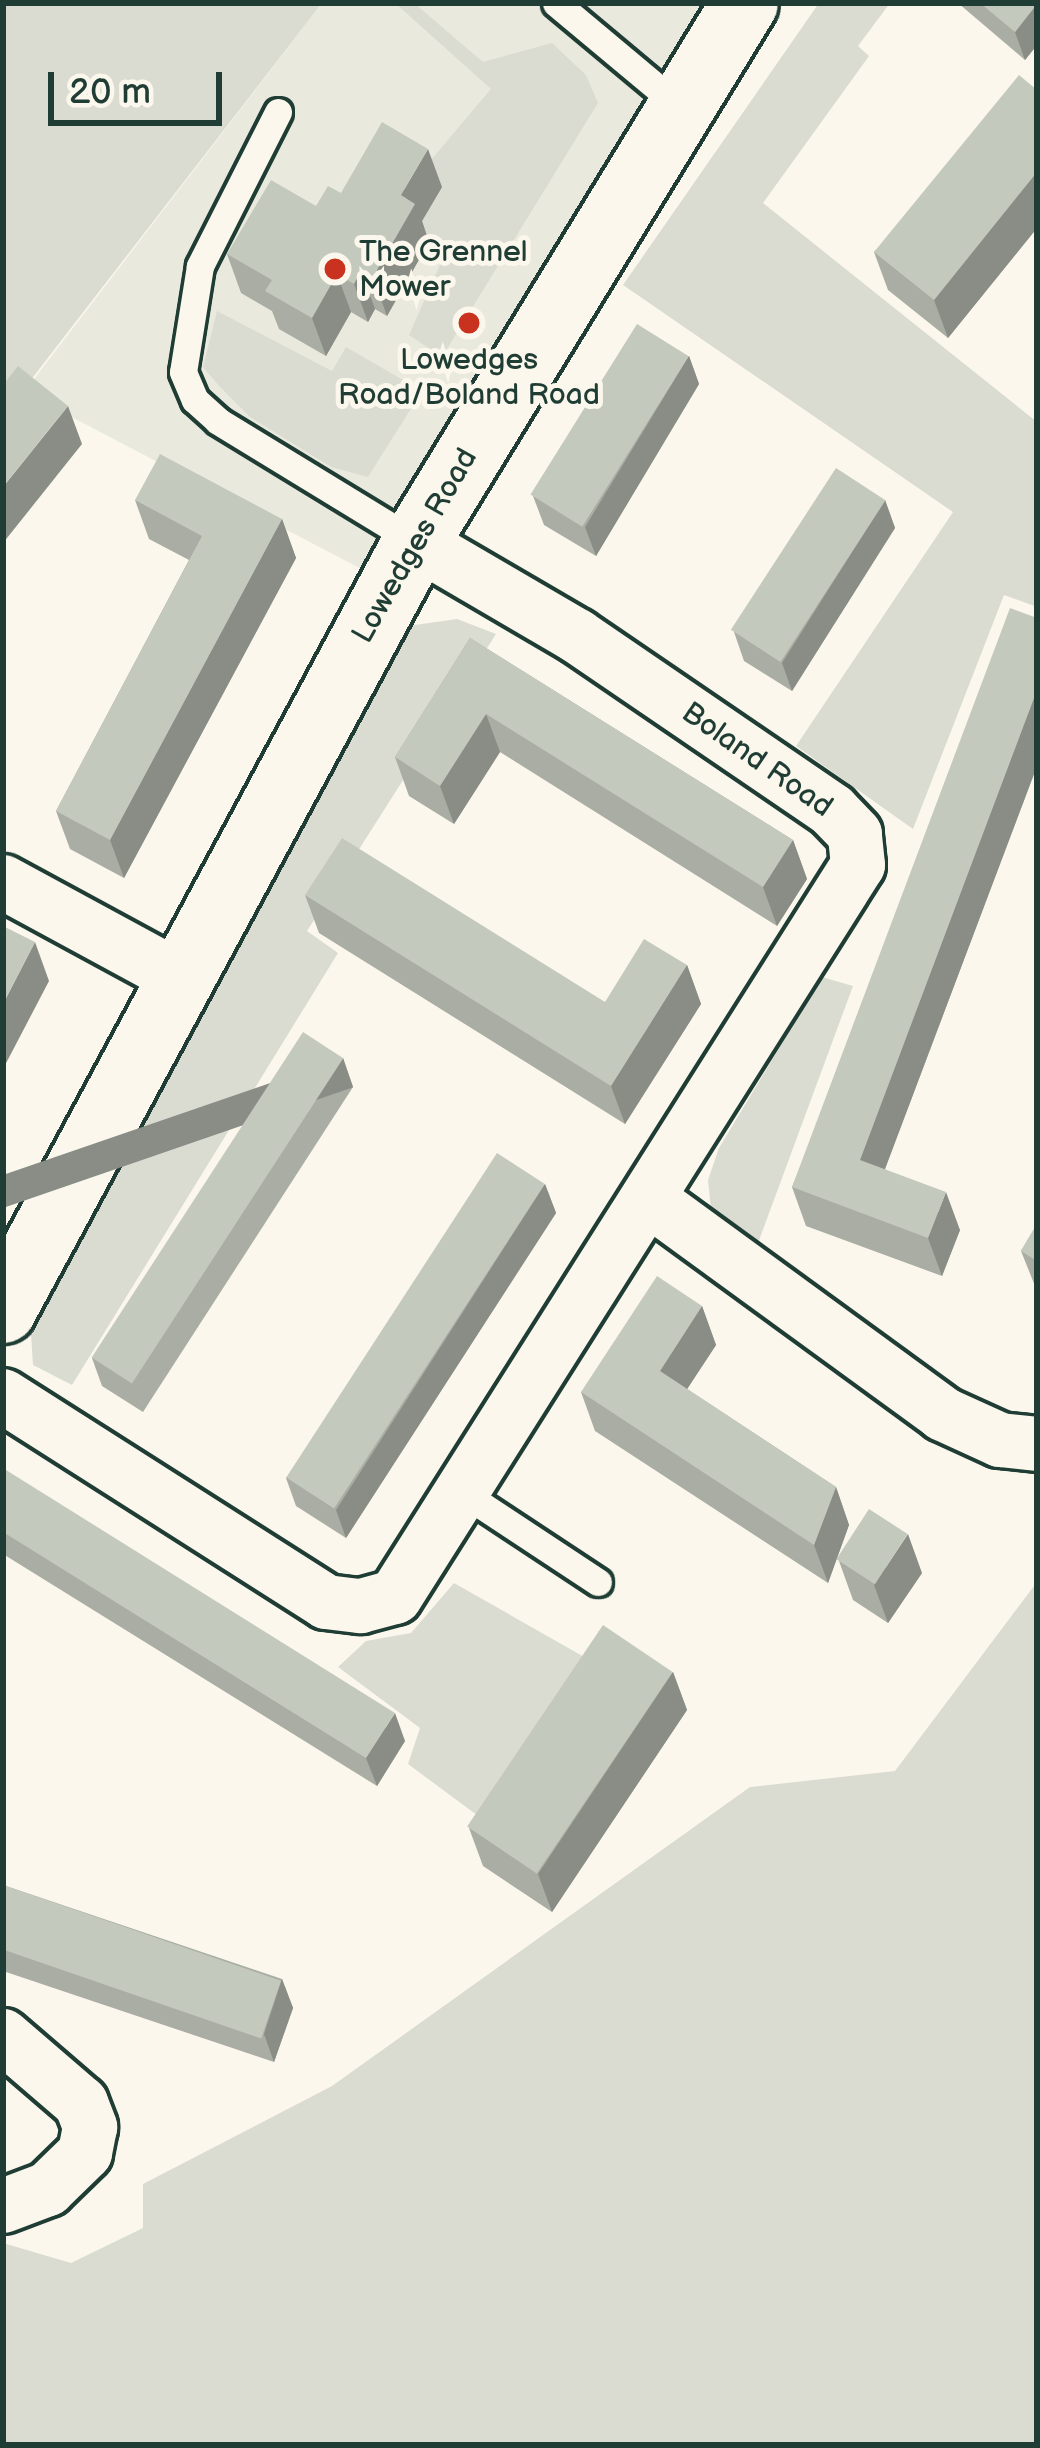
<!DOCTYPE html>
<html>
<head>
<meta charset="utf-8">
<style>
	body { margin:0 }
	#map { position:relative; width:1040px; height:2448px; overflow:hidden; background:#fbf7ec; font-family:"Balsamiq Sans",sans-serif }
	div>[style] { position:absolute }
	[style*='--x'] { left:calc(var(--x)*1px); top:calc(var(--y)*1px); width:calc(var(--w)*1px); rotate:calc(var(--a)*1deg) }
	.built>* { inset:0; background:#eae9de }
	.green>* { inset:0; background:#dbdcd1 }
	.roads { filter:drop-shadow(3px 0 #1f3d34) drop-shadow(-3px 0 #1f3d34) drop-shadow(0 3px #1f3d34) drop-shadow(0 -3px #1f3d34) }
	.lane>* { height:27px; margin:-13.5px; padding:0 13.5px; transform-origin:13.5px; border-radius:13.5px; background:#fbf7ec }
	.street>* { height:54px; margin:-27px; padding:0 27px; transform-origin:27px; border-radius:27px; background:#fbf7ec }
	.secondary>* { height:66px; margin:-33px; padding:0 33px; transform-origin:33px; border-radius:33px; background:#fbf7ec }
	.wall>* { inset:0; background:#a9ada3 }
	.shaded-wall>* { inset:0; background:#898d85; transform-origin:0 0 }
	.building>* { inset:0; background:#c4c9be; transform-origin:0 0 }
	.dots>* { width:33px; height:33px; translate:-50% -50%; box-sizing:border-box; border:6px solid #fbf7ec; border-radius:50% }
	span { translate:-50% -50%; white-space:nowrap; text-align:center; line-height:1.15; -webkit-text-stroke:10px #fbf7ec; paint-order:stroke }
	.poi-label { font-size:30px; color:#1f3d34 }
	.left { translate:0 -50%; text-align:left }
	.street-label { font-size:30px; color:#1f3d34 }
	.frame { position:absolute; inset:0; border:6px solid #1f3d34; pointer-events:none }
	.scale { position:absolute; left:48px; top:72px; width:174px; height:54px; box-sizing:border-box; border:6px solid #1f3d34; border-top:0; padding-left:15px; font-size:36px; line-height:42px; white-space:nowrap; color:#1f3d34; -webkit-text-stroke:9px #fbf7ec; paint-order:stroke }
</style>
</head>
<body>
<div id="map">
	<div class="built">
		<i style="clip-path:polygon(322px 3px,745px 3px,392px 585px,24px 392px)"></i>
	</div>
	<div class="green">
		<i style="clip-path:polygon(3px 3px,322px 3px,3px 416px)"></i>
		<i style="clip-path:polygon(395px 3px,414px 3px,483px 62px,552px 43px,586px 75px,598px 103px,442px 357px,409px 335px,446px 251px,415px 234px,419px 174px,491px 89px)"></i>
		<i style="clip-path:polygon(819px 3px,890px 3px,858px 46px,869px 56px,763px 203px,1037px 422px,1037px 607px,1004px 595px,913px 829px,796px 746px,953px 512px,623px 285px)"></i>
		<i style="clip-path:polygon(217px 311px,332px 371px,346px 347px,422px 391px,368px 477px,331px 467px,250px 417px,220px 387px,203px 367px)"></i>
		<i style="clip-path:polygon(457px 619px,496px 634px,307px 931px,338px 953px,72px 1385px,33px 1365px,31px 1334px,408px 626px)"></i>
		<i style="clip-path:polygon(822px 977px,853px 986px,758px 1243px,711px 1209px,708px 1180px,719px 1148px)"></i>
		<i style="clip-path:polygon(1037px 1582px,1037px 2445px,3px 2445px,3px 2243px,71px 2263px,143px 2228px,143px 2184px,332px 2086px,750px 1787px,895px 1771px)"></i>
		<i style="clip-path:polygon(454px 1583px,593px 1662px,489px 1824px,408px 1764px,420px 1728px,338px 1667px,366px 1641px,411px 1633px)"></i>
	</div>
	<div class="roads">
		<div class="lane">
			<i style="--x:556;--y:3;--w:158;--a:39.9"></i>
			<i style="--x:278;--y:112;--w:173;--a:116.9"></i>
			<i style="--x:200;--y:266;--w:107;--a:99.1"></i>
			<i style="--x:183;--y:372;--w:30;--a:67"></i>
			<i style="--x:195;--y:400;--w:31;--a:42"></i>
			<i style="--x:218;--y:421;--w:232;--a:31.4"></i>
			<i style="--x:466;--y:1495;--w:158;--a:33.4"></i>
		</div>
		<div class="street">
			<i style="--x:3;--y:882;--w:199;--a:28.5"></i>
			<i style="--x:650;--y:1200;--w:363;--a:36.1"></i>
			<i style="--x:943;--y:1414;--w:63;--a:24.5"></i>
			<i style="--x:1000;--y:1440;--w:37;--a:6"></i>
			<i style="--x:3;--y:1396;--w:383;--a:32.5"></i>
			<i style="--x:326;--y:1602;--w:35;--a:7"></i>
			<i style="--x:361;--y:1606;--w:35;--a:-15"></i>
			<i style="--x:395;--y:1597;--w:866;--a:-57.69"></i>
			<i style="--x:858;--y:865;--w:31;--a:-96"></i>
			<i style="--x:855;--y:834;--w:33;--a:-134"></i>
			<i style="--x:832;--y:810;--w:309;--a:-145.7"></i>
			<i style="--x:577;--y:636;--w:186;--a:-149.7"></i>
			<i style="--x:3;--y:2036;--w:103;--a:40.7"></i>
			<i style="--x:81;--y:2103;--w:26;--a:69"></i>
			<i style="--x:90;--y:2127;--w:26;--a:101"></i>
			<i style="--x:85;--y:2153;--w:52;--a:135.8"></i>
			<i style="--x:48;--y:2189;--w:48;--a:159.3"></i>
		</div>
		<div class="secondary">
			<i style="--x:3;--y:1310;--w:872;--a:-61.73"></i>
			<i style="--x:416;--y:542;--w:631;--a:-58.6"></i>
		</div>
	</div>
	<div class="wall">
		<i style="clip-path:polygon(958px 3px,1037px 3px,1037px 45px,1025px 60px)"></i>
		<i style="clip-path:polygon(1037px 90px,1037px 228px,948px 338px,888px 290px,874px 252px)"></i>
		<i style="clip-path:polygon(442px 187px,422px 221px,429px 242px,387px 316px,375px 309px,368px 322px,351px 312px,326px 356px,279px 329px,272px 311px,241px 293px,227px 254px,316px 206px,341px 193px)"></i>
		<i style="clip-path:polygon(689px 356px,699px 384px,596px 556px,544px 525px,533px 496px)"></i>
		<i style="clip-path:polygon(135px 500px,282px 519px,296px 558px,124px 878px,70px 849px,56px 811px,189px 560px,149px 539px)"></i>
		<i style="clip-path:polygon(885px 500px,895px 528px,792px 691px,744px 661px,734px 632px)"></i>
		<i style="clip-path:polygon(1037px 618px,1037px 766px,885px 1169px,960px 1230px,942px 1276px,806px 1226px,792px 1187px)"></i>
		<i style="clip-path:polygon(470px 638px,793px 840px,807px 879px,777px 926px,500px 752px,454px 824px,409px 796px,395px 757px)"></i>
		<i style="clip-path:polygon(305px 895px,605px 1002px,687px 965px,701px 1004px,625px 1124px,319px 933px)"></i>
		<i style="clip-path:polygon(343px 1058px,353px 1087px,143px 1412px,102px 1386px,92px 1358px)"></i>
		<i style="clip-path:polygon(545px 1184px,556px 1213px,346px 1538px,296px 1506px,286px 1478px)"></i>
		<i style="clip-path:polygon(1037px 1224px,1037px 1291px,1021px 1251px)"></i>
		<i style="clip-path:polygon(702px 1306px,716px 1345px,687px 1389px,836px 1487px,849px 1525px,828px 1583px,595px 1431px,581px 1392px)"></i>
		<i style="clip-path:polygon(3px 1475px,405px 1741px,377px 1786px,3px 1554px)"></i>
		<i style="clip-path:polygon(839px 1561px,922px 1573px,888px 1623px,853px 1600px)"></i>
		<i style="clip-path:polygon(673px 1672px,687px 1710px,552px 1912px,483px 1866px,469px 1828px)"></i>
		<i style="clip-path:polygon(3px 1885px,282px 1979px,293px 2008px,274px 2062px,3px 1971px)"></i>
	</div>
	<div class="shaded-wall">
		<i style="clip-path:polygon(1037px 4px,1037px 45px,1025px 60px,1015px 32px)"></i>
		<i style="clip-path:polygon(428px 149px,442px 187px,422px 221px,429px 242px,387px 316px,373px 277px,401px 195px)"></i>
		<i style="clip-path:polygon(1037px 172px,1037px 228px,948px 338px,934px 300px)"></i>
		<i style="clip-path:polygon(361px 271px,375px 309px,368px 322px,354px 284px)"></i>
		<i style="clip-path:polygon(337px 274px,351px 312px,326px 356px,312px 318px)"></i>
		<i style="clip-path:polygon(689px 356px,699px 384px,596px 556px,585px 527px)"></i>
		<i style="clip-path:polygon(68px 406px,82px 444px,3px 543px,3px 487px)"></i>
		<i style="clip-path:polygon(885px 500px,895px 528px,792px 691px,782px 663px)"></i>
		<i style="clip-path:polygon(282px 519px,296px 558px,124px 878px,110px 840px)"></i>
		<i style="clip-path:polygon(1037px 690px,1037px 766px,874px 1198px,860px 1160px)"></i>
		<i style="clip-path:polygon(486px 714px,500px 752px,454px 824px,440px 786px)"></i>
		<i style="clip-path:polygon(793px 840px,807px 879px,777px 926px,763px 887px)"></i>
		<i style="clip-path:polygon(35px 942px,49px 981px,3px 1069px,3px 1004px)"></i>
		<i style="clip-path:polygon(687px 965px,701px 1004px,625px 1124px,611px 1086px)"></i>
		<i style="left:343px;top:1058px;width:31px;height:388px;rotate:71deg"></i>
		<i style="clip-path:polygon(545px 1184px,556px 1213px,346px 1538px,336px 1510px)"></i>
		<i style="clip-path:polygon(946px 1192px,960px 1230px,942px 1276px,928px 1238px)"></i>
		<i style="clip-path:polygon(702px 1306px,716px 1345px,674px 1409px,660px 1371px)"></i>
		<i style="clip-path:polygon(836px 1487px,849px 1525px,828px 1583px,814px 1545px)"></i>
		<i style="clip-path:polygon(908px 1534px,922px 1573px,888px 1623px,874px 1585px)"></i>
		<i style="clip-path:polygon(673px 1672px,687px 1710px,552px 1912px,538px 1874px)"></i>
		<i style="clip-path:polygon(395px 1713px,405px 1741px,377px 1786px,366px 1758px)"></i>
		<i style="clip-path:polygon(282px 1979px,293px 2008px,274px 2062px,264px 2034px)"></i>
	</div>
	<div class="building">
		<i style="clip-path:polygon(980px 3px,1037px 3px,1037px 4px,1015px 32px)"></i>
		<i style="clip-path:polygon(1019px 75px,1037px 90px,1037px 172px,934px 300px,874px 252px)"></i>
		<i style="clip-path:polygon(382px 122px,428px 149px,401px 195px,415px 204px,373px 277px,361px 271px,354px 284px,337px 274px,312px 318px,265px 291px,272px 280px,227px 254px,271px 180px,316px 206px,328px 186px,341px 193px)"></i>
		<i style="left:637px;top:324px;width:61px;height:201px;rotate:32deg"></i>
		<i style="clip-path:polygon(18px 366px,68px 406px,3px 487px,3px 385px)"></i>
		<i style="clip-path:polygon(160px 454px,282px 519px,110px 840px,56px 811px,202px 536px,135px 500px)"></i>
		<i style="left:836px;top:468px;width:59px;height:193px;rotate:33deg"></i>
		<i style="clip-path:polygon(1010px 608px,1037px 618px,1037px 690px,860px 1160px,946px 1192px,928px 1238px,792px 1187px)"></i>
		<i style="clip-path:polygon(470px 638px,793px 840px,763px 887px,486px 714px,440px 786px,395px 757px)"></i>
		<i style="clip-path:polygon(342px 838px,605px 1002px,644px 939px,687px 965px,611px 1086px,305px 895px)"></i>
		<i style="clip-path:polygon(3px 926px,35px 942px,3px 1004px)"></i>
		<i style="left:303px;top:1032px;width:48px;height:388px;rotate:33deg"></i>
		<i style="left:497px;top:1153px;width:57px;height:387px;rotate:33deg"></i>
		<i style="clip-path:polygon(1037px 1224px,1037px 1261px,1021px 1251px)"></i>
		<i style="clip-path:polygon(657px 1276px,702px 1306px,660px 1371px,836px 1487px,814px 1545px,581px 1392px)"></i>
		<i style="clip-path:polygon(6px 1470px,395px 1713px,366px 1758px,3px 1532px,3px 1475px)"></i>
		<i style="left:869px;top:1509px;width:46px;height:60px;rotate:33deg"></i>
		<i style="left:603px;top:1625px;width:84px;height:243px;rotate:34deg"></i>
		<i style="left:3px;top:1885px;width:294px;height:61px;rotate:19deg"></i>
	</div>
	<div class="dots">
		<i style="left:335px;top:269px;background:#c8321e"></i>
		<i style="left:469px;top:323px;background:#c8321e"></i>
	</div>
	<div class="poi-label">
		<span class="left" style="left:359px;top:269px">The Grennel<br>Mower</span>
		<span style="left:469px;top:377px">Lowedges<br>Road/Boland Road</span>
	</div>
	<div class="street-label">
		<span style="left:415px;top:546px;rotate:-60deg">Lowedges Road</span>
		<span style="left:757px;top:760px;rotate:35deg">Boland Road</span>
	</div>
	<div class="frame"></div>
	<div class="scale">20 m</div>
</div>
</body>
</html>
